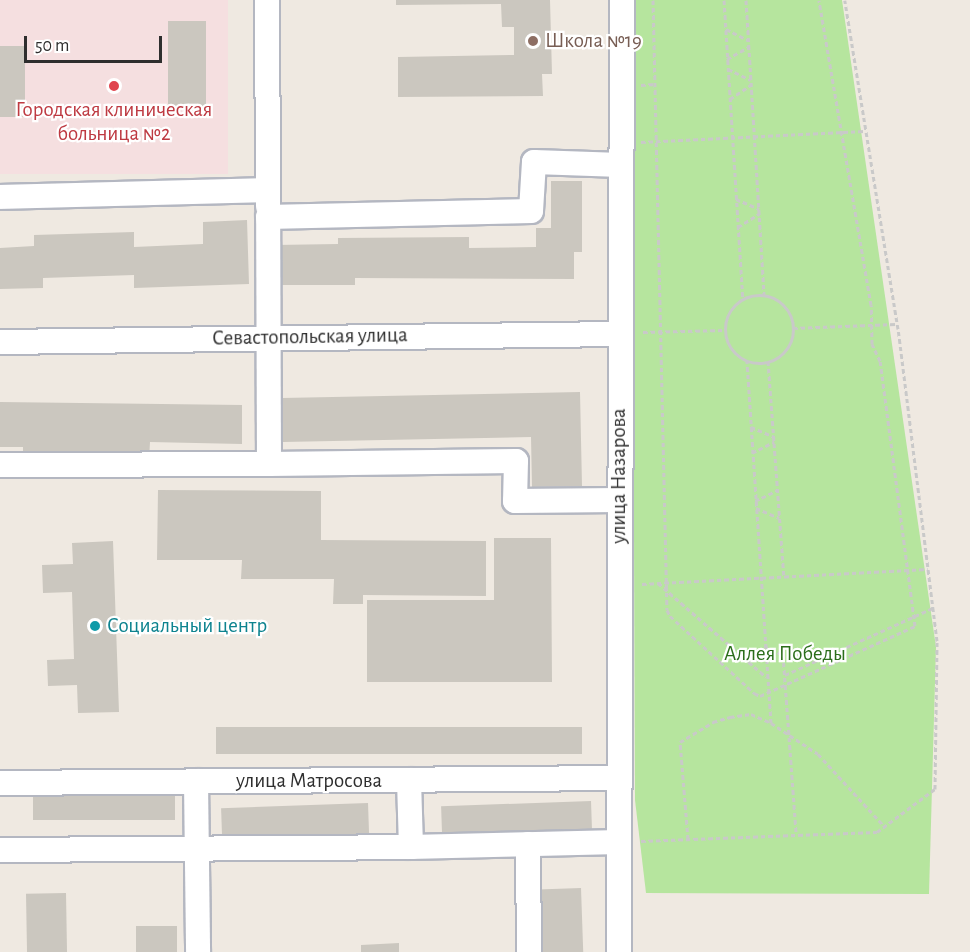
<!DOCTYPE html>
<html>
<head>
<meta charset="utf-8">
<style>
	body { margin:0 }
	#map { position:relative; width:970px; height:952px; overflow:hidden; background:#efe9e1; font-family:"Alegreya Sans",sans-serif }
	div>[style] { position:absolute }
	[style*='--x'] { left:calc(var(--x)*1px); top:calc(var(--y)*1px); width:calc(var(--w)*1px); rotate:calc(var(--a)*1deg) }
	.medical>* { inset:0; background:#f5dfe0; transform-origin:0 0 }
	.green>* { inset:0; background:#b6e59e }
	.building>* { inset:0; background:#cbc7bf; transform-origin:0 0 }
	.path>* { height:3px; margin-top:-1.5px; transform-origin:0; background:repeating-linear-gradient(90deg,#c9c9c9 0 4.5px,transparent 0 7.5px) }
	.path>.ring { margin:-1.5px; padding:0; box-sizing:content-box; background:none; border:3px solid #c9c9c9; border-radius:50% }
	.roads { filter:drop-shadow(2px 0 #b4b7c1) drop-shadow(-2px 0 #b4b7c1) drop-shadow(0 2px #b4b7c1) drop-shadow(0 -2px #b4b7c1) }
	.minor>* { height:24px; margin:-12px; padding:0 12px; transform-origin:12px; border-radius:12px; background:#fff }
	.dots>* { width:16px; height:16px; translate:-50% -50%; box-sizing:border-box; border:3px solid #fff; border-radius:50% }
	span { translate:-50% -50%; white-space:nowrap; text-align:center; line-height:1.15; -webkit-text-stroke:4.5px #fff; paint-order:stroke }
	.education-label { font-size:21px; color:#785e54 }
	.left { translate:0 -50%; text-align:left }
	.health-label { font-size:21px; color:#be3a42 }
	.street-label { font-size:21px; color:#2e2e2e }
	.culture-label { font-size:21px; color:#0d838f }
	.park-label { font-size:21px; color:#2c6e1b }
	.scale { position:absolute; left:24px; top:36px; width:138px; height:27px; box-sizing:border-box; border:3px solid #2e2e2e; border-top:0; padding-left:8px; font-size:18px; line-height:21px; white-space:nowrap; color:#2e2e2e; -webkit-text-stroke:4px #fff; paint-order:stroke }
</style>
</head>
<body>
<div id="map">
	<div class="medical">
		<i style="left:0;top:0;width:228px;height:174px"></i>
	</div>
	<div class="green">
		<i style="clip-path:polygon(632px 0,842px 0,936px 647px,929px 894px,646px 893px,635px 800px)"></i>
	</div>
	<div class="building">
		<i style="clip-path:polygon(396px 0,550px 0,552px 74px,542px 74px,543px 96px,398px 97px,398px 57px,514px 55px,514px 27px,502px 27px,501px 4px,396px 5px)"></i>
		<i style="left:168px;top:21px;width:38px;height:88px"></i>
		<i style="left:0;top:46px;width:25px;height:71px"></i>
		<i style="clip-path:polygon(551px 181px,582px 181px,582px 252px,574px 252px,574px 279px,355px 278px,355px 285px,275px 285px,275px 245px,338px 244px,338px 238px,469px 237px,469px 248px,536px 247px,536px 228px,551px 228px)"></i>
		<i style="clip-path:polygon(247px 220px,249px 284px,134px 288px,134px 275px,43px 278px,43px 288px,0 289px,0 248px,34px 246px,34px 235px,134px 232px,134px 247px,203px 244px,203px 222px)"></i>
		<i style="clip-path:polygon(580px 392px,582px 486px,532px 487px,531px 437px,283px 442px,282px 398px)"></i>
		<i style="clip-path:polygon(0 402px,242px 405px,242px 444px,150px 442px,149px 460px,23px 459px,23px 447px,0 447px)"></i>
		<i style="clip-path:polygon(158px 490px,321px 491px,321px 540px,486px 541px,486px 596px,363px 595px,363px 604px,333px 604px,334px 579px,241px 579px,242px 560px,157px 560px)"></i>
		<i style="clip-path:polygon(494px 538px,551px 538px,552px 682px,367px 682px,367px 600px,494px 600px)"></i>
		<i style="clip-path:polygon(113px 541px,119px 712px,78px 713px,77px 685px,48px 686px,47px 660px,74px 659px,72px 592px,43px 593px,42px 565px,73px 564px,72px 543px)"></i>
		<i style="left:582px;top:727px;width:27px;height:366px;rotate:90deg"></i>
		<i style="left:175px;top:786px;width:34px;height:142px;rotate:90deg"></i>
		<i style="left:591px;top:801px;width:32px;height:150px;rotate:88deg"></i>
		<i style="left:368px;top:803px;width:33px;height:147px;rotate:88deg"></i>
		<i style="left:581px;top:888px;width:64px;height:43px;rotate:88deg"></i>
		<i style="left:66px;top:893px;width:59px;height:40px;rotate:89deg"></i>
		<i style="left:177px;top:926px;width:26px;height:41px;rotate:90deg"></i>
		<i style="clip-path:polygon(399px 943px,399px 952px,361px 952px,361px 945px)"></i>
	</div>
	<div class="path">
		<i style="--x:653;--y:0;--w:610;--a:88.69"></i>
		<i style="--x:667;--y:610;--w:7;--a:63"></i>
		<i style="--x:670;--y:616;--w:114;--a:42.5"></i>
		<i style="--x:754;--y:693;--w:7;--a:27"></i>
		<i style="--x:760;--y:696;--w:170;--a:-24.3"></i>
		<i style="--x:915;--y:626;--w:267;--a:-97.5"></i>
		<i style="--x:880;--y:361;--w:19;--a:-115"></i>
		<i style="--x:872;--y:344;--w:39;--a:-91"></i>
		<i style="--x:871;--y:305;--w:309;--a:-99.7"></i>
		<i style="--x:724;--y:0;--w:299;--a:86.4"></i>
		<i style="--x:746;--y:0;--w:296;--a:86.5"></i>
		<i style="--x:726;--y:29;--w:25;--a:27"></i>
		<i style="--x:727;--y:59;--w:25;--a:-29"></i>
		<i style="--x:728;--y:69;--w:25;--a:26"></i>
		<i style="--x:641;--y:85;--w:14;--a:-4"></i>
		<i style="--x:730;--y:99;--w:25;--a:-34"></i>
		<i style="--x:641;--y:142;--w:224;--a:-2.8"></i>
		<i style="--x:736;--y:199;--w:25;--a:23"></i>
		<i style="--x:738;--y:227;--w:25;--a:-32"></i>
		<i class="ring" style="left:725px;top:295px;width:65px;height:65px"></i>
		<i style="--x:793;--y:328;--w:103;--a:-2.2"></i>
		<i style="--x:643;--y:332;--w:82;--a:-1.4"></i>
		<i style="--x:768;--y:361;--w:217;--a:85.8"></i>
		<i style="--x:751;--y:427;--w:25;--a:23"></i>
		<i style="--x:752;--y:453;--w:25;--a:-27"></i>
		<i style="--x:755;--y:501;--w:25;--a:-26"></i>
		<i style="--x:756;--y:508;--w:25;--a:23"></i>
		<i style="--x:658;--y:583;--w:143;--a:41"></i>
		<i style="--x:642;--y:584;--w:286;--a:-3"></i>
		<i style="--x:764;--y:646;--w:21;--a:25"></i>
		<i style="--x:783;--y:655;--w:179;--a:85.8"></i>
		<i style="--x:785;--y:675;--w:162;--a:-24.4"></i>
		<i style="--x:771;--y:723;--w:56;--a:33.4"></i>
		<i style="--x:818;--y:754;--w:99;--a:47.5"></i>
		<i style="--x:688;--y:839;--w:97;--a:-94.7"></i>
		<i style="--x:680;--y:742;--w:39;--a:-31"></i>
		<i style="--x:713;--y:722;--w:18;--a:-16"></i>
		<i style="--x:730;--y:717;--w:21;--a:-8"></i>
		<i style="--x:751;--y:714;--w:22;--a:24"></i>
		<i style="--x:771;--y:723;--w:364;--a:-93.8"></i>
		<i style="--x:641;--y:841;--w:236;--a:-2.2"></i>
		<i style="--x:877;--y:832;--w:72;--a:-36.6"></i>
		<i style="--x:935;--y:789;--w:148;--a:-89.2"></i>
		<i style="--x:937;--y:641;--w:314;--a:-97.1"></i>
		<i style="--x:898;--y:329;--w:333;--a:-99.2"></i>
	</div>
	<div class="roads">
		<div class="minor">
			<i style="--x:267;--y:0;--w:206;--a:89.7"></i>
			<i style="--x:0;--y:197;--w:268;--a:-1.5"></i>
			<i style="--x:0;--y:342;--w:619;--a:-0.74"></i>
			<i style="--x:269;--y:464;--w:247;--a:-0.7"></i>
			<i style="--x:516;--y:461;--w:40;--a:91.4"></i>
			<i style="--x:515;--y:501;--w:104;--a:-0.6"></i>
			<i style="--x:0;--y:465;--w:269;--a:-0.2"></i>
			<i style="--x:269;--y:464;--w:247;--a:-90.2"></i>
			<i style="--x:268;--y:217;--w:263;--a:-1.3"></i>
			<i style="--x:531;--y:211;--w:49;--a:-86.5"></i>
			<i style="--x:534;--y:162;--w:87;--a:2"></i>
			<i style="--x:409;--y:780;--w:67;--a:88.3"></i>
			<i style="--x:411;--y:847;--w:207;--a:-1.4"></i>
			<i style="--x:196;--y:781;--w:171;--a:89.3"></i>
			<i style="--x:0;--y:783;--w:617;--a:-0.46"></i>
			<i style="--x:528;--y:844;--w:108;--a:89.5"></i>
			<i style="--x:0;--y:850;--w:411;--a:-0.4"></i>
			<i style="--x:619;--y:952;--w:952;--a:-89.82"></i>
		</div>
	</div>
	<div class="dots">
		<i style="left:533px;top:41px;background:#8d6e63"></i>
		<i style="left:114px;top:86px;background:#e0444e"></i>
		<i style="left:95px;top:626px;background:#0f9aa8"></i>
	</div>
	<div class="education-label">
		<span class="left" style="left:545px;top:41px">Школа №19</span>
	</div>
	<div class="health-label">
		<span style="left:114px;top:122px">Городская клиническая<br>больница №2</span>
	</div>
	<div class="street-label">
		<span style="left:310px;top:337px;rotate:-1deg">Севастопольская улица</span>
		<span style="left:619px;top:476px;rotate:-90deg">улица Назарова</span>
		<span style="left:309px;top:781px">улица Матросова</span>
	</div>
	<div class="culture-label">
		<span class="left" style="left:107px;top:626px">Социальный центр</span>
	</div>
	<div class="park-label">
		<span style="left:785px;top:654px">Аллея Победы</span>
	</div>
	<div class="scale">50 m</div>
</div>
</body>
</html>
